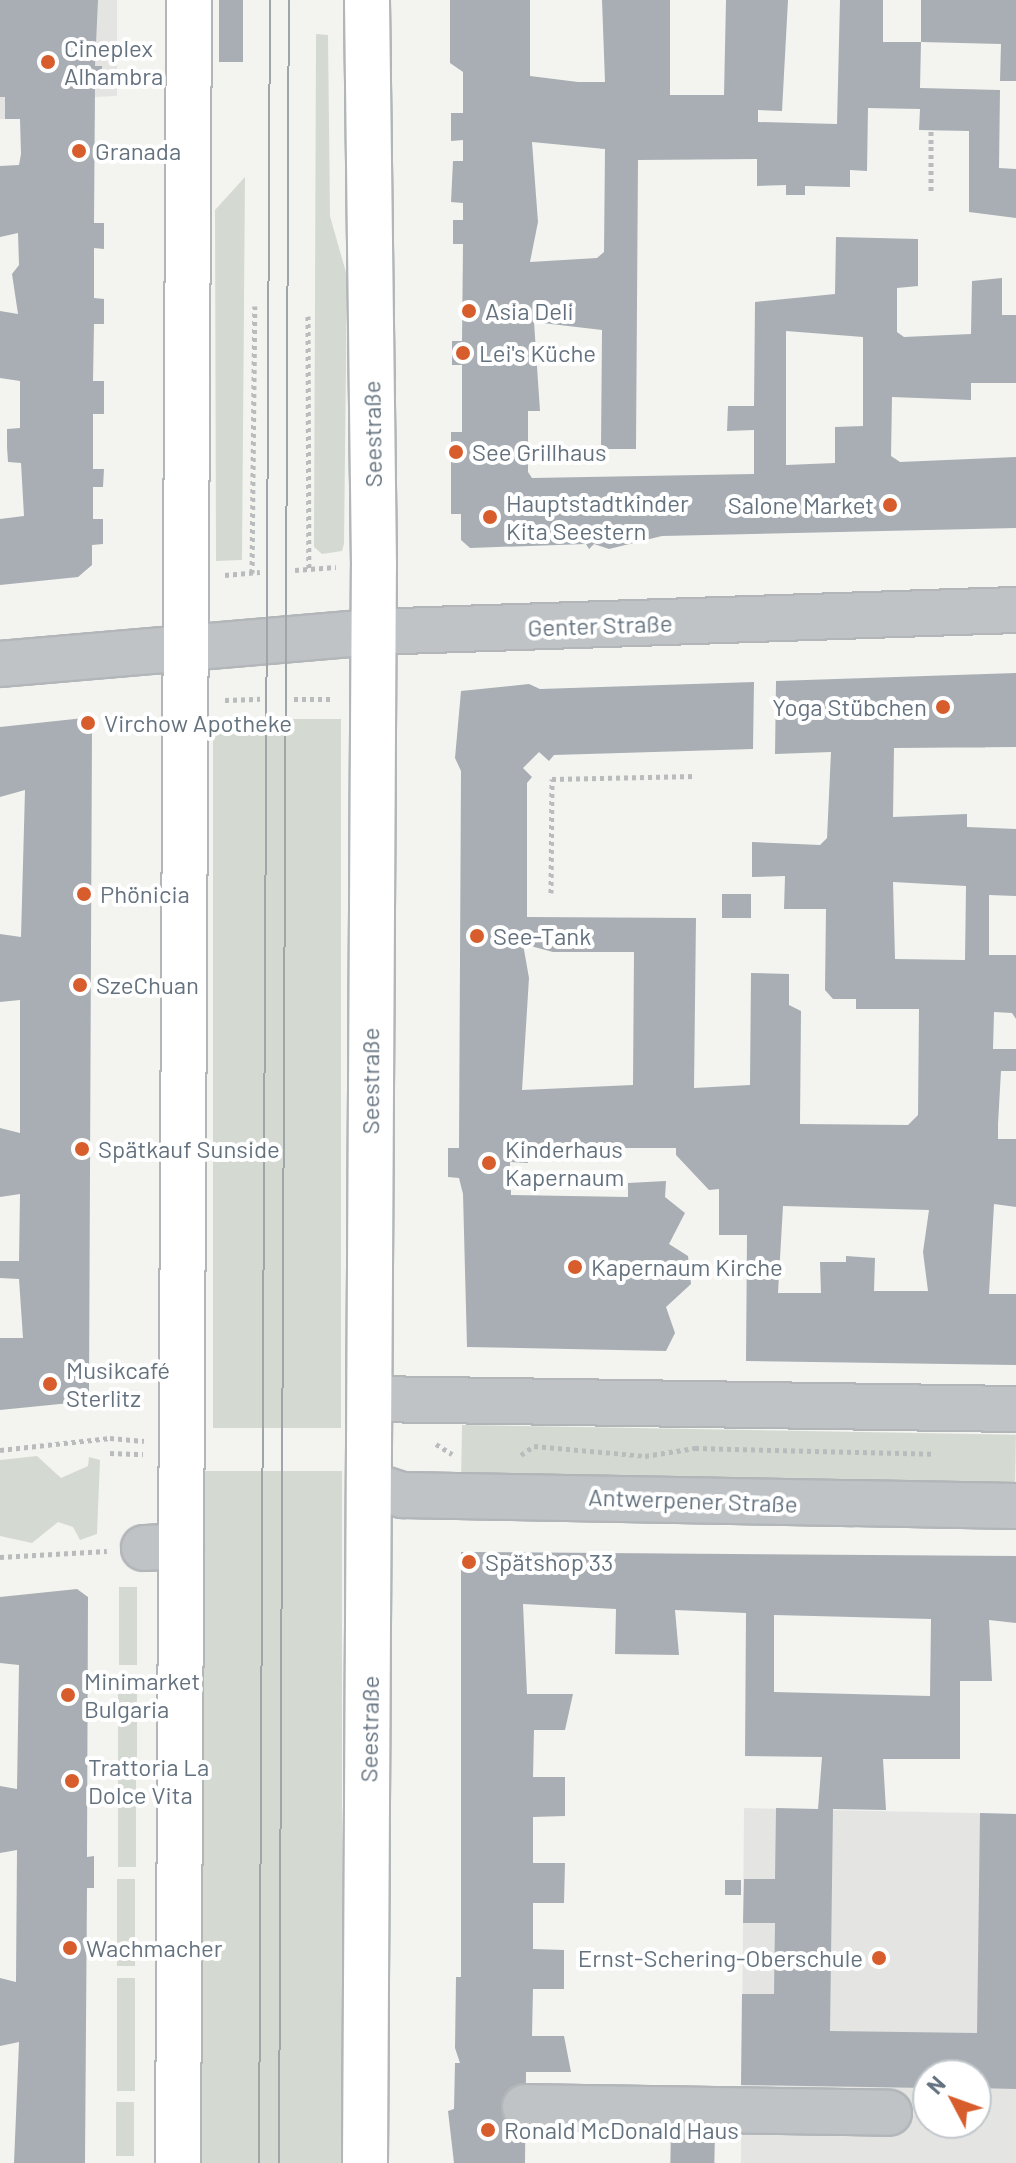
<!DOCTYPE html>
<html>
<head>
<meta charset="utf-8">
<style>
	body { margin:0 }
	#map { position:relative; width:1016px; height:2163px; overflow:hidden; background:#f3f4f0; font-family:Barlow,sans-serif }
	div>[style] { position:absolute }
	[style*='--x'] { left:calc(var(--x)*1px); top:calc(var(--y)*1px); width:calc(var(--w)*1px); rotate:calc(var(--a)*1deg) }
	.built>* { inset:0; background:#e4e5e3 }
	.green>* { inset:0; background:#d4dad1; transform-origin:0 0 }
	.building>* { inset:0; background:#a8aeb3; transform-origin:0 0 }
	.path>* { height:5px; margin-top:-2.5px; transform-origin:0; background:repeating-linear-gradient(90deg,#b9bbbd 0 4px,transparent 0 8px) }
	.roads { filter:drop-shadow(2px 0 #b2b6b9) drop-shadow(-2px 0 #b2b6b9) drop-shadow(0 2px #b2b6b9) drop-shadow(0 -2px #b2b6b9) }
	.minor>* { height:44px; margin:-22px; padding:0 22px; transform-origin:22px; border-radius:22px; background:#bfc3c6 }
	.major>* { height:44px; margin:-22px; padding:0 22px; transform-origin:22px; border-radius:22px; background:#fff }
	.tram>* { height:2px; margin:-1px; padding:0 1px; transform-origin:1px; border-radius:1px; background:#a0a5aa }
	.dots>* { width:22px; height:22px; translate:-50% -50%; box-sizing:border-box; border:4px solid #fff; border-radius:50% }
	span { translate:-50% -50%; white-space:nowrap; text-align:center; line-height:1.15; -webkit-text-stroke:8px #fff; paint-order:stroke }
	.poi-label { font-size:24px; color:#64727f }
	.left { translate:0 -50%; text-align:left }
	.right { translate:-100% -50%; text-align:right }
	.street-label { font-size:24px; color:#64727f }
	.north { position:absolute; left:912px; top:2059px; width:80px; height:80px; box-sizing:border-box; background:#fff; border:2px solid #c1c7cc; border-radius:50%; rotate:311deg; font-size:22px; font-weight:700; line-height:32px; text-align:center; color:#64727f }
	.north::after { content:''; display:block; margin:auto; width:28px; height:36px; background:#d75d2d; clip-path:polygon(50% 0,100% 100%,50% 72%,0 100%) }
</style>
</head>
<body>
<div id="map">
	<div class="built">
		<i style="clip-path:polygon(0 0,117px 0,117px 96px,95px 97px,95px 119px,0 119px)"></i>
		<i style="clip-path:polygon(evenodd,744px 1808px,1016px 1814px,1016px 2163px,741px 2163px,744px 1808px,928px 2075px,976px 2075px,976px 2123px,928px 2123px,928px 2075px)"></i>
	</div>
	<div class="green">
		<i style="clip-path:polygon(316px 34px,328px 35px,330px 216px,347px 276px,344px 544px,342px 551px,322px 554px,314px 547px)"></i>
		<i style="clip-path:polygon(245px 177px,242px 560px,216px 561px,215px 210px)"></i>
		<i style="left:213px;top:719px;width:128px;height:709px"></i>
		<i style="left:462px;top:1425px;width:554px;height:48px;rotate:1deg"></i>
		<i style="clip-path:polygon(37px 1456px,61px 1478px,88px 1466px,89px 1457px,100px 1460px,97px 1534px,80px 1540px,73px 1527px,58px 1522px,32px 1543px,0 1536px,0 1460px)"></i>
		<i style="left:202px;top:1471px;width:140px;height:692px"></i>
		<i style="left:137px;top:1587px;width:78px;height:18px;rotate:90deg"></i>
		<i style="left:118px;top:1677px;width:19px;height:87px"></i>
		<i style="left:118px;top:1778px;width:18px;height:89px"></i>
		<i style="left:117px;top:1879px;width:18px;height:87px"></i>
		<i style="left:117px;top:1978px;width:18px;height:113px"></i>
		<i style="left:116px;top:2102px;width:18px;height:54px"></i>
	</div>
	<div class="building">
		<i style="clip-path:polygon(0 0,98px 0,95px 66px,102px 66px,101px 85px,95px 86px,94px 223px,104px 223px,104px 249px,94px 248px,94px 298px,104px 299px,104px 324px,94px 324px,93px 381px,104px 381px,104px 414px,93px 414px,93px 469px,104px 469px,103px 487px,93px 487px,93px 519px,103px 519px,103px 544px,92px 545px,92px 565px,78px 577px,0 585px,0 519px,24px 516px,21px 463px,8px 462px,7px 447px,7px 429px,20px 428px,20px 381px,0 378px,0 311px,18px 314px,12px 274px,19px 265px,18px 233px,0 237px,0 166px,19px 165px,21px 154px,20px 119px,5px 119px,5px 97px,0 97px)"></i>
		<i style="left:219px;top:0;width:24px;height:62px"></i>
		<i style="clip-path:polygon(evenodd,450px 0,530px 0,530px 76px,578px 82px,605px 82px,602px 0,670px 0,670px 95px,724px 95px,726px 0,788px 0,782px 111px,758px 110px,758px 122px,837px 124px,840px 0,883px 0,883px 42px,921px 42px,921px 0,1016px 0,1016px 81px,1000px 81px,1001px 44px,921px 42px,920px 88px,1000px 90px,999px 168px,1016px 169px,1016px 218px,969px 212px,969px 131px,919px 130px,920px 109px,868px 108px,867px 171px,850px 170px,850px 187px,805px 186px,805px 195px,786px 195px,786px 185px,757px 186px,757px 159px,638px 160px,636px 449px,601px 449px,602px 330px,534px 322px,540px 411px,528px 411px,528px 472px,532px 478px,754px 474px,754px 430px,727px 431px,728px 406px,754px 406px,755px 302px,835px 294px,836px 237px,918px 239px,918px 286px,897px 288px,897px 332px,904px 337px,971px 334px,972px 281px,1002px 278px,1002px 315px,1016px 315px,1016px 383px,971px 383px,971px 400px,892px 397px,891px 456px,900px 462px,1016px 457px,1016px 528px,662px 536px,609px 549px,594px 544px,589px 549px,586px 544px,470px 548px,461px 540px,461px 514px,451px 514px,451px 432px,462px 432px,462px 365px,452px 365px,452px 341px,462px 341px,463px 244px,453px 244px,453px 220px,463px 220px,463px 203px,451px 202px,453px 161px,463px 161px,463px 140px,451px 141px,451px 113px,463px 113px,463px 72px,450px 63px,450px 0,532px 142px,605px 149px,604px 252px,597px 258px,530px 262px,538px 222px,532px 142px,450px 0,786px 331px,863px 337px,863px 426px,835px 427px,835px 463px,786px 465px,786px 331px)"></i>
		<i style="clip-path:polygon(evenodd,1016px 673px,1016px 747px,894px 748px,893px 817px,967px 814px,967px 827px,1016px 829px,1016px 896px,989px 895px,989px 955px,1016px 955px,1016px 1019px,1012px 1013px,994px 1012px,993px 1049px,1016px 1049px,1016px 1071px,1001px 1071px,998px 1124px,998px 1139px,1016px 1139px,1016px 1207px,994px 1204px,989px 1294px,1016px 1294px,1016px 1365px,746px 1361px,747px 1235px,719px 1235px,719px 1189px,709px 1190px,676px 1155px,676px 1148px,619px 1148px,619px 1161px,527px 1155px,528px 1163px,510px 1162px,511px 1195px,628px 1197px,628px 1183px,666px 1181px,665px 1197px,685px 1213px,669px 1244px,688px 1256px,691px 1284px,666px 1307px,675px 1333px,666px 1351px,467px 1347px,463px 1194px,459px 1178px,448px 1177px,448px 1148px,459px 1148px,461px 771px,455px 758px,461px 691px,529px 684px,540px 689px,754px 682px,753px 749px,554px 755px,549px 761px,539px 752px,523px 768px,532px 777px,527px 783px,527px 917px,696px 918px,694px 1088px,750px 1085px,751px 973px,789px 974px,789px 1005px,801px 1011px,800px 1124px,908px 1125px,918px 1115px,919px 1009px,856px 1009px,856px 999px,833px 999px,825px 990px,826px 909px,784px 909px,785px 876px,752px 877px,752px 842px,820px 845px,827px 838px,831px 752px,775px 754px,776px 681px,1016px 673px,893px 882px,966px 886px,965px 960px,895px 959px,893px 882px,1016px 673px,523px 944px,553px 952px,634px 952px,633px 1085px,522px 1090px,529px 978px,523px 944px,1016px 673px,783px 1206px,929px 1210px,923px 1252px,928px 1291px,874px 1291px,875px 1258px,846px 1256px,846px 1262px,820px 1262px,821px 1293px,778px 1293px,783px 1206px)"></i>
		<i style="clip-path:polygon(84px 718px,92px 727px,89px 1393px,80px 1402px,0 1410px,0 1338px,23px 1338px,19px 1279px,0 1278px,0 1261px,19px 1261px,20px 1194px,0 1197px,0 1128px,20px 1133px,20px 1000px,0 1002px,0 934px,21px 937px,25px 790px,0 797px,0 727px)"></i>
		<i style="left:751px;top:894px;width:24px;height:29px;rotate:90deg"></i>
		<i style="clip-path:polygon(evenodd,461px 1552px,1016px 1556px,1016px 1623px,989px 1620px,992px 1681px,960px 1681px,960px 1759px,883px 1759px,886px 1810px,833px 1809px,830px 2031px,977px 2033px,980px 1813px,1016px 1814px,1016px 2089px,976px 2088px,976px 2075px,928px 2075px,928px 2088px,741px 2085px,742px 1994px,774px 1994px,775px 1923px,743px 1923px,744px 1879px,775px 1879px,776px 1808px,818px 1809px,822px 1757px,745px 1756px,746px 1613px,675px 1610px,679px 1655px,615px 1654px,616px 1609px,523px 1604px,527px 1694px,573px 1694px,565px 1730px,534px 1730px,533px 1777px,565px 1777px,565px 1816px,533px 1817px,533px 1863px,565px 1863px,564px 1903px,533px 1903px,533px 1949px,564px 1950px,564px 1989px,533px 1989px,532px 2036px,564px 2036px,571px 2072px,526px 2072px,525px 2163px,454px 2163px,448px 2111px,454px 2109px,455px 2063px,460px 2063px,455px 2048px,456px 1977px,461px 1977px,461px 1552px,774px 1615px,931px 1619px,930px 1696px,774px 1692px,774px 1615px)"></i>
		<i style="clip-path:polygon(77px 1589px,88px 1597px,87px 1857px,94px 1856px,94px 1888px,87px 1888px,85px 2163px,14px 2163px,19px 2042px,0 2046px,0 1978px,16px 1982px,17px 1850px,0 1853px,0 1786px,17px 1789px,19px 1665px,0 1663px,0 1597px)"></i>
		<i style="left:725px;top:1880px;width:16px;height:15px"></i>
		<i style="left:671px;top:2127px;width:44px;height:36px;rotate:1deg"></i>
	</div>
	<div class="path">
		<i style="--x:931;--y:191;--w:61;--a:-90"></i>
		<i style="--x:308;--y:316;--w:253;--a:89.8"></i>
		<i style="--x:295;--y:570;--w:41;--a:-4.2"></i>
		<i style="--x:252;--y:573;--w:267;--a:-89.4"></i>
		<i style="--x:225;--y:575;--w:35;--a:-5"></i>
		<i style="--x:294;--y:699;--w:39;--a:0"></i>
		<i style="--x:225;--y:700;--w:35;--a:-2"></i>
		<i style="--x:551;--y:893;--w:114;--a:-89.5"></i>
		<i style="--x:552;--y:779;--w:144;--a:-1.2"></i>
		<i style="--x:511;--y:1184;--w:74;--a:0"></i>
		<i style="--x:436;--y:1444;--w:19;--a:32"></i>
		<i style="--x:0;--y:1450;--w:111;--a:-6.2"></i>
		<i style="--x:110;--y:1438;--w:34;--a:5"></i>
		<i style="--x:110;--y:1453;--w:33;--a:2"></i>
		<i style="--x:521;--y:1455;--w:16;--a:-35"></i>
		<i style="--x:534;--y:1446;--w:111;--a:5.1"></i>
		<i style="--x:645;--y:1456;--w:51;--a:-9.1"></i>
		<i style="--x:695;--y:1448;--w:238;--a:1.4"></i>
		<i style="--x:0;--y:1557;--w:107;--a:-3.2"></i>
	</div>
	<div class="roads">
		<div class="minor">
			<i style="--x:0;--y:664;--w:373;--a:-4.9"></i>
			<i style="--x:372;--y:632;--w:644;--a:-1.96"></i>
			<i style="--x:371;--y:1399;--w:645;--a:0.89"></i>
			<i style="--x:371;--y:1485;--w:33;--a:18"></i>
			<i style="--x:402;--y:1495;--w:614;--a:1.03"></i>
			<i style="--x:144;--y:1548;--w:37;--a:-3"></i>
			<i style="--x:525;--y:2107;--w:364;--a:0.9"></i>
		</div>
		<div class="major">
			<i style="--x:178;--y:2163;--w:2163;--a:-89.71"></i>
			<i style="--x:365;--y:2163;--w:1597;--a:-89.68"></i>
			<i style="--x:374;--y:566;--w:566;--a:-90.71"></i>
		</div>
	</div>
	<div class="tram">
		<i style="--x:259;--y:2163;--w:2163;--a:-89.71"></i>
		<i style="--x:279;--y:2163;--w:2163;--a:-89.74"></i>
	</div>
	<div class="dots">
		<i style="left:48px;top:62px;background:#d75d2d"></i>
		<i style="left:79px;top:151px;background:#d75d2d"></i>
		<i style="left:469px;top:311px;background:#d75d2d"></i>
		<i style="left:463px;top:353px;background:#d75d2d"></i>
		<i style="left:456px;top:452px;background:#d75d2d"></i>
		<i style="left:890px;top:505px;background:#d75d2d"></i>
		<i style="left:490px;top:517px;background:#d75d2d"></i>
		<i style="left:943px;top:707px;background:#d75d2d"></i>
		<i style="left:88px;top:723px;background:#d75d2d"></i>
		<i style="left:84px;top:894px;background:#d75d2d"></i>
		<i style="left:477px;top:936px;background:#d75d2d"></i>
		<i style="left:80px;top:985px;background:#d75d2d"></i>
		<i style="left:82px;top:1149px;background:#d75d2d"></i>
		<i style="left:489px;top:1163px;background:#d75d2d"></i>
		<i style="left:575px;top:1267px;background:#d75d2d"></i>
		<i style="left:50px;top:1384px;background:#d75d2d"></i>
		<i style="left:469px;top:1562px;background:#d75d2d"></i>
		<i style="left:68px;top:1695px;background:#d75d2d"></i>
		<i style="left:72px;top:1781px;background:#d75d2d"></i>
		<i style="left:70px;top:1948px;background:#d75d2d"></i>
		<i style="left:879px;top:1958px;background:#d75d2d"></i>
		<i style="left:488px;top:2130px;background:#d75d2d"></i>
	</div>
	<div class="poi-label">
		<span class="left" style="left:64px;top:62px">Cineplex<br>Alhambra</span>
		<span class="left" style="left:95px;top:151px">Granada</span>
		<span class="left" style="left:485px;top:311px">Asia Deli</span>
		<span class="left" style="left:479px;top:353px">Lei's Küche</span>
		<span class="left" style="left:472px;top:452px">See Grillhaus</span>
		<span class="left" style="left:506px;top:517px">Hauptstadtkinder<br>Kita Seestern</span>
		<span class="right" style="left:874px;top:505px">Salone Market</span>
		<span class="right" style="left:927px;top:707px">Yoga Stübchen</span>
		<span class="left" style="left:104px;top:723px">Virchow Apotheke</span>
		<span class="left" style="left:100px;top:894px">Phönicia</span>
		<span class="left" style="left:493px;top:936px">See-Tank</span>
		<span class="left" style="left:96px;top:985px">SzeChuan</span>
		<span class="left" style="left:98px;top:1149px">Spätkauf Sunside</span>
		<span class="left" style="left:505px;top:1163px">Kinderhaus<br>Kapernaum</span>
		<span class="left" style="left:591px;top:1267px">Kapernaum Kirche</span>
		<span class="left" style="left:66px;top:1384px">Musikcafé<br>Sterlitz</span>
		<span class="left" style="left:485px;top:1562px">Spätshop 33</span>
		<span class="left" style="left:84px;top:1695px">Minimarket<br>Bulgaria</span>
		<span class="left" style="left:88px;top:1781px">Trattoria La<br>Dolce Vita</span>
		<span class="left" style="left:86px;top:1948px">Wachmacher</span>
		<span class="right" style="left:863px;top:1958px">Ernst-Schering-Oberschule</span>
		<span class="left" style="left:504px;top:2130px">Ronald McDonald Haus</span>
	</div>
	<div class="street-label">
		<span style="left:372px;top:434px;rotate:-91deg">Seestraße</span>
		<span style="left:600px;top:625px;rotate:-2deg">Genter Straße</span>
		<span style="left:370px;top:1081px;rotate:-90deg">Seestraße</span>
		<span style="left:693px;top:1500px;rotate:2deg">Antwerpener Straße</span>
		<span style="left:369px;top:1729px;rotate:-89deg">Seestraße</span>
	</div>
	<div class="north">N</div>
</div>
</body>
</html>
